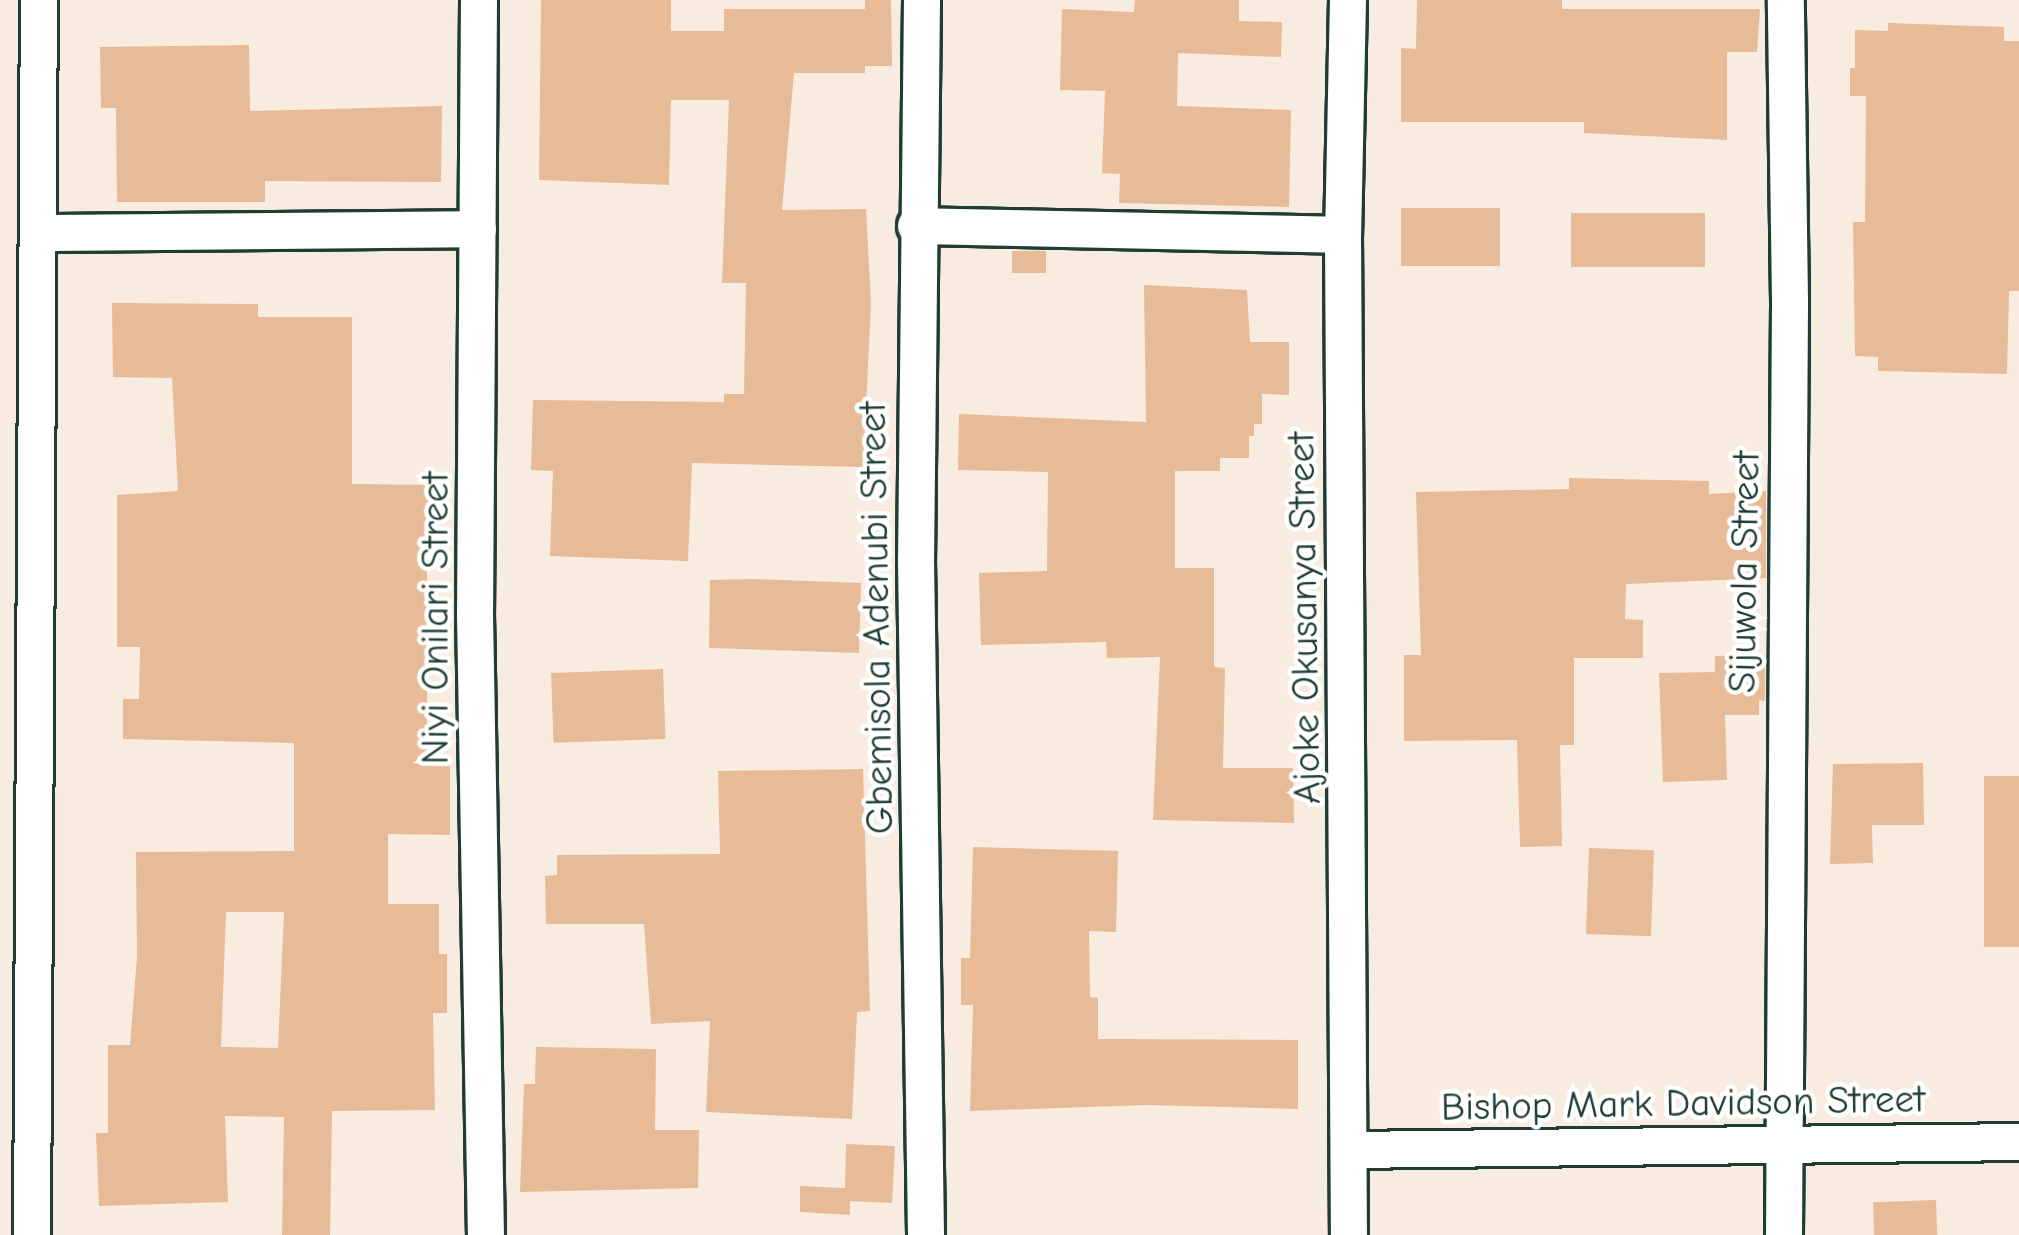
<!DOCTYPE html>
<html>
<head>
<meta charset="utf-8">
<style>
	body { margin:0 }
	#map { position:relative; width:2019px; height:1235px; overflow:hidden; background:#f8ebe0; font-family:"Comic Neue",sans-serif }
	div>[style] { position:absolute }
	[style*='--x'] { left:calc(var(--x)*1px); top:calc(var(--y)*1px); width:calc(var(--w)*1px); rotate:calc(var(--a)*1deg) }
	.building>* { inset:0; background:#e7bb97; transform-origin:0 0 }
	.roads { filter:drop-shadow(3px 0 #1f3d34) drop-shadow(-3px 0 #1f3d34) drop-shadow(0 3px #1f3d34) drop-shadow(0 -3px #1f3d34) }
	.minor>* { height:36px; margin:-18px; padding:0 18px; transform-origin:18px; border-radius:18px; background:#fff }
	span { translate:-50% -50%; white-space:nowrap; text-align:center; line-height:1.15; -webkit-text-stroke:9px #fff; paint-order:stroke }
	.street-label { font-size:39px; color:#1f3d34 }
</style>
</head>
<body>
<div id="map">
	<div class="building">
		<i style="clip-path:polygon(541px 0,671px 0,671px 31px,724px 31px,724px 9px,865px 9px,865px 0,891px 0,892px 66px,865px 66px,865px 73px,794px 73px,782px 210px,866px 209px,871px 304px,863px 467px,692px 463px,688px 561px,550px 556px,553px 471px,531px 470px,533px 400px,724px 402px,724px 394px,744px 394px,746px 283px,722px 283px,729px 100px,671px 100px,669px 185px,539px 180px)"></i>
		<i style="clip-path:polygon(1135px 0,1239px 0,1239px 21px,1282px 22px,1281px 57px,1178px 53px,1177px 106px,1291px 110px,1289px 207px,1119px 203px,1120px 174px,1102px 173px,1105px 91px,1060px 90px,1062px 9px,1134px 12px)"></i>
		<i style="clip-path:polygon(1417px 0,1562px 0,1562px 9px,1760px 9px,1757px 52px,1727px 52px,1727px 140px,1584px 133px,1584px 122px,1401px 122px,1401px 48px,1416px 49px)"></i>
		<i style="clip-path:polygon(1888px 23px,2004px 27px,2004px 41px,2019px 41px,2019px 291px,2009px 291px,2007px 374px,1878px 371px,1878px 357px,1855px 356px,1853px 222px,1865px 222px,1866px 96px,1850px 96px,1850px 68px,1855px 68px,1855px 30px,1888px 31px)"></i>
		<i style="clip-path:polygon(249px 45px,250px 111px,442px 106px,441px 182px,265px 181px,265px 202px,117px 202px,116px 108px,101px 108px,100px 47px)"></i>
		<i style="left:1401px;top:208px;width:99px;height:58px"></i>
		<i style="left:1571px;top:213px;width:134px;height:54px"></i>
		<i style="left:1012px;top:251px;width:34px;height:22px"></i>
		<i style="clip-path:polygon(1144px 285px,1247px 290px,1250px 342px,1289px 342px,1289px 395px,1262px 394px,1262px 424px,1254px 424px,1254px 436px,1249px 436px,1249px 458px,1220px 458px,1220px 471px,1175px 471px,1175px 568px,1214px 568px,1214px 667px,1225px 668px,1223px 768px,1293px 768px,1294px 823px,1153px 820px,1160px 657px,1107px 658px,1106px 642px,981px 645px,979px 573px,1047px 571px,1048px 472px,958px 470px,959px 414px,1146px 422px)"></i>
		<i style="clip-path:polygon(evenodd,112px 303px,258px 304px,258px 317px,352px 317px,352px 484px,433px 485px,432px 555px,427px 555px,427px 765px,450px 766px,450px 835px,388px 834px,388px 904px,439px 904px,439px 954px,447px 954px,447px 1013px,433px 1013px,435px 1110px,332px 1111px,330px 1235px,282px 1235px,284px 1117px,225px 1116px,228px 1202px,99px 1206px,96px 1133px,108px 1133px,108px 1045px,130px 1045px,137px 957px,136px 852px,294px 851px,294px 743px,123px 739px,123px 699px,139px 699px,140px 647px,117px 647px,117px 495px,178px 491px,172px 378px,113px 377px,112px 303px,226px 912px,284px 912px,278px 1048px,221px 1047px,226px 912px)"></i>
		<i style="clip-path:polygon(1569px 478px,1709px 481px,1709px 494px,1766px 491px,1766px 578px,1626px 584px,1625px 619px,1643px 620px,1643px 658px,1574px 658px,1574px 745px,1560px 745px,1562px 846px,1520px 847px,1517px 740px,1404px 741px,1404px 655px,1421px 655px,1416px 492px,1569px 489px)"></i>
		<i style="clip-path:polygon(752px 579px,861px 583px,859px 653px,709px 648px,710px 580px)"></i>
		<i style="clip-path:polygon(1765px 655px,1765px 701px,1759px 700px,1759px 715px,1725px 715px,1727px 780px,1663px 782px,1659px 673px,1715px 672px,1715px 656px)"></i>
		<i style="left:663px;top:669px;width:70px;height:112px;rotate:88deg"></i>
		<i style="clip-path:polygon(1923px 763px,1924px 825px,1872px 825px,1873px 863px,1830px 864px,1833px 764px)"></i>
		<i style="clip-path:polygon(863px 769px,870px 1011px,857px 1012px,852px 1119px,706px 1112px,710px 1021px,651px 1024px,644px 924px,546px 924px,545px 876px,557px 875px,557px 855px,720px 854px,718px 771px)"></i>
		<i style="left:1984px;top:776px;width:35px;height:171px"></i>
		<i style="clip-path:polygon(973px 847px,1118px 851px,1116px 932px,1089px 931px,1090px 997px,1098px 998px,1098px 1039px,1298px 1040px,1298px 1109px,1147px 1105px,970px 1111px,973px 1005px,961px 1005px,961px 958px,970px 958px)"></i>
		<i style="left:1589px;top:848px;width:65px;height:86px;rotate:2deg"></i>
		<i style="clip-path:polygon(536px 1047px,656px 1049px,655px 1130px,699px 1130px,698px 1188px,520px 1192px,524px 1084px,535px 1084px)"></i>
		<i style="clip-path:polygon(846px 1144px,895px 1146px,892px 1203px,850px 1201px,850px 1215px,800px 1212px,800px 1186px,845px 1188px)"></i>
		<i style="left:1936px;top:1200px;width:35px;height:63px;rotate:88deg"></i>
	</div>
	<div class="roads">
		<div class="minor">
			<i style="--x:479;--y:0;--w:614;--a:90.37"></i>
			<i style="--x:475;--y:614;--w:621;--a:88.99"></i>
			<i style="--x:922;--y:0;--w:560;--a:90.61"></i>
			<i style="--x:916;--y:560;--w:675;--a:89.15"></i>
			<i style="--x:1348;--y:0;--w:235;--a:91.2"></i>
			<i style="--x:1343;--y:235;--w:1000;--a:89.66"></i>
			<i style="--x:916;--y:226;--w:427;--a:1.2"></i>
			<i style="--x:41;--y:233;--w:437;--a:-0.5"></i>
			<i style="--x:1349;--y:1150;--w:670;--a:-0.68"></i>
			<i style="--x:32;--y:1235;--w:1235;--a:-89.68"></i>
			<i style="--x:1784;--y:1235;--w:934;--a:-89.63"></i>
			<i style="--x:1790;--y:301;--w:301;--a:-90.8"></i>
		</div>
	</div>
	<div class="street-label">
		<span style="left:1745px;top:572px;rotate:-89deg">Sijuwola Street</span>
		<span style="left:436px;top:618px;rotate:-90deg">Niyi Onilari Street</span>
		<span style="left:877px;top:618px;rotate:-91deg">Gbemisola Adenubi Street</span>
		<span style="left:1305px;top:618px;rotate:-91deg">Ajoke Okusanya Street</span>
		<span style="left:1683px;top:1104px;rotate:-1deg">Bishop Mark Davidson Street</span>
	</div>
</div>
</body>
</html>
